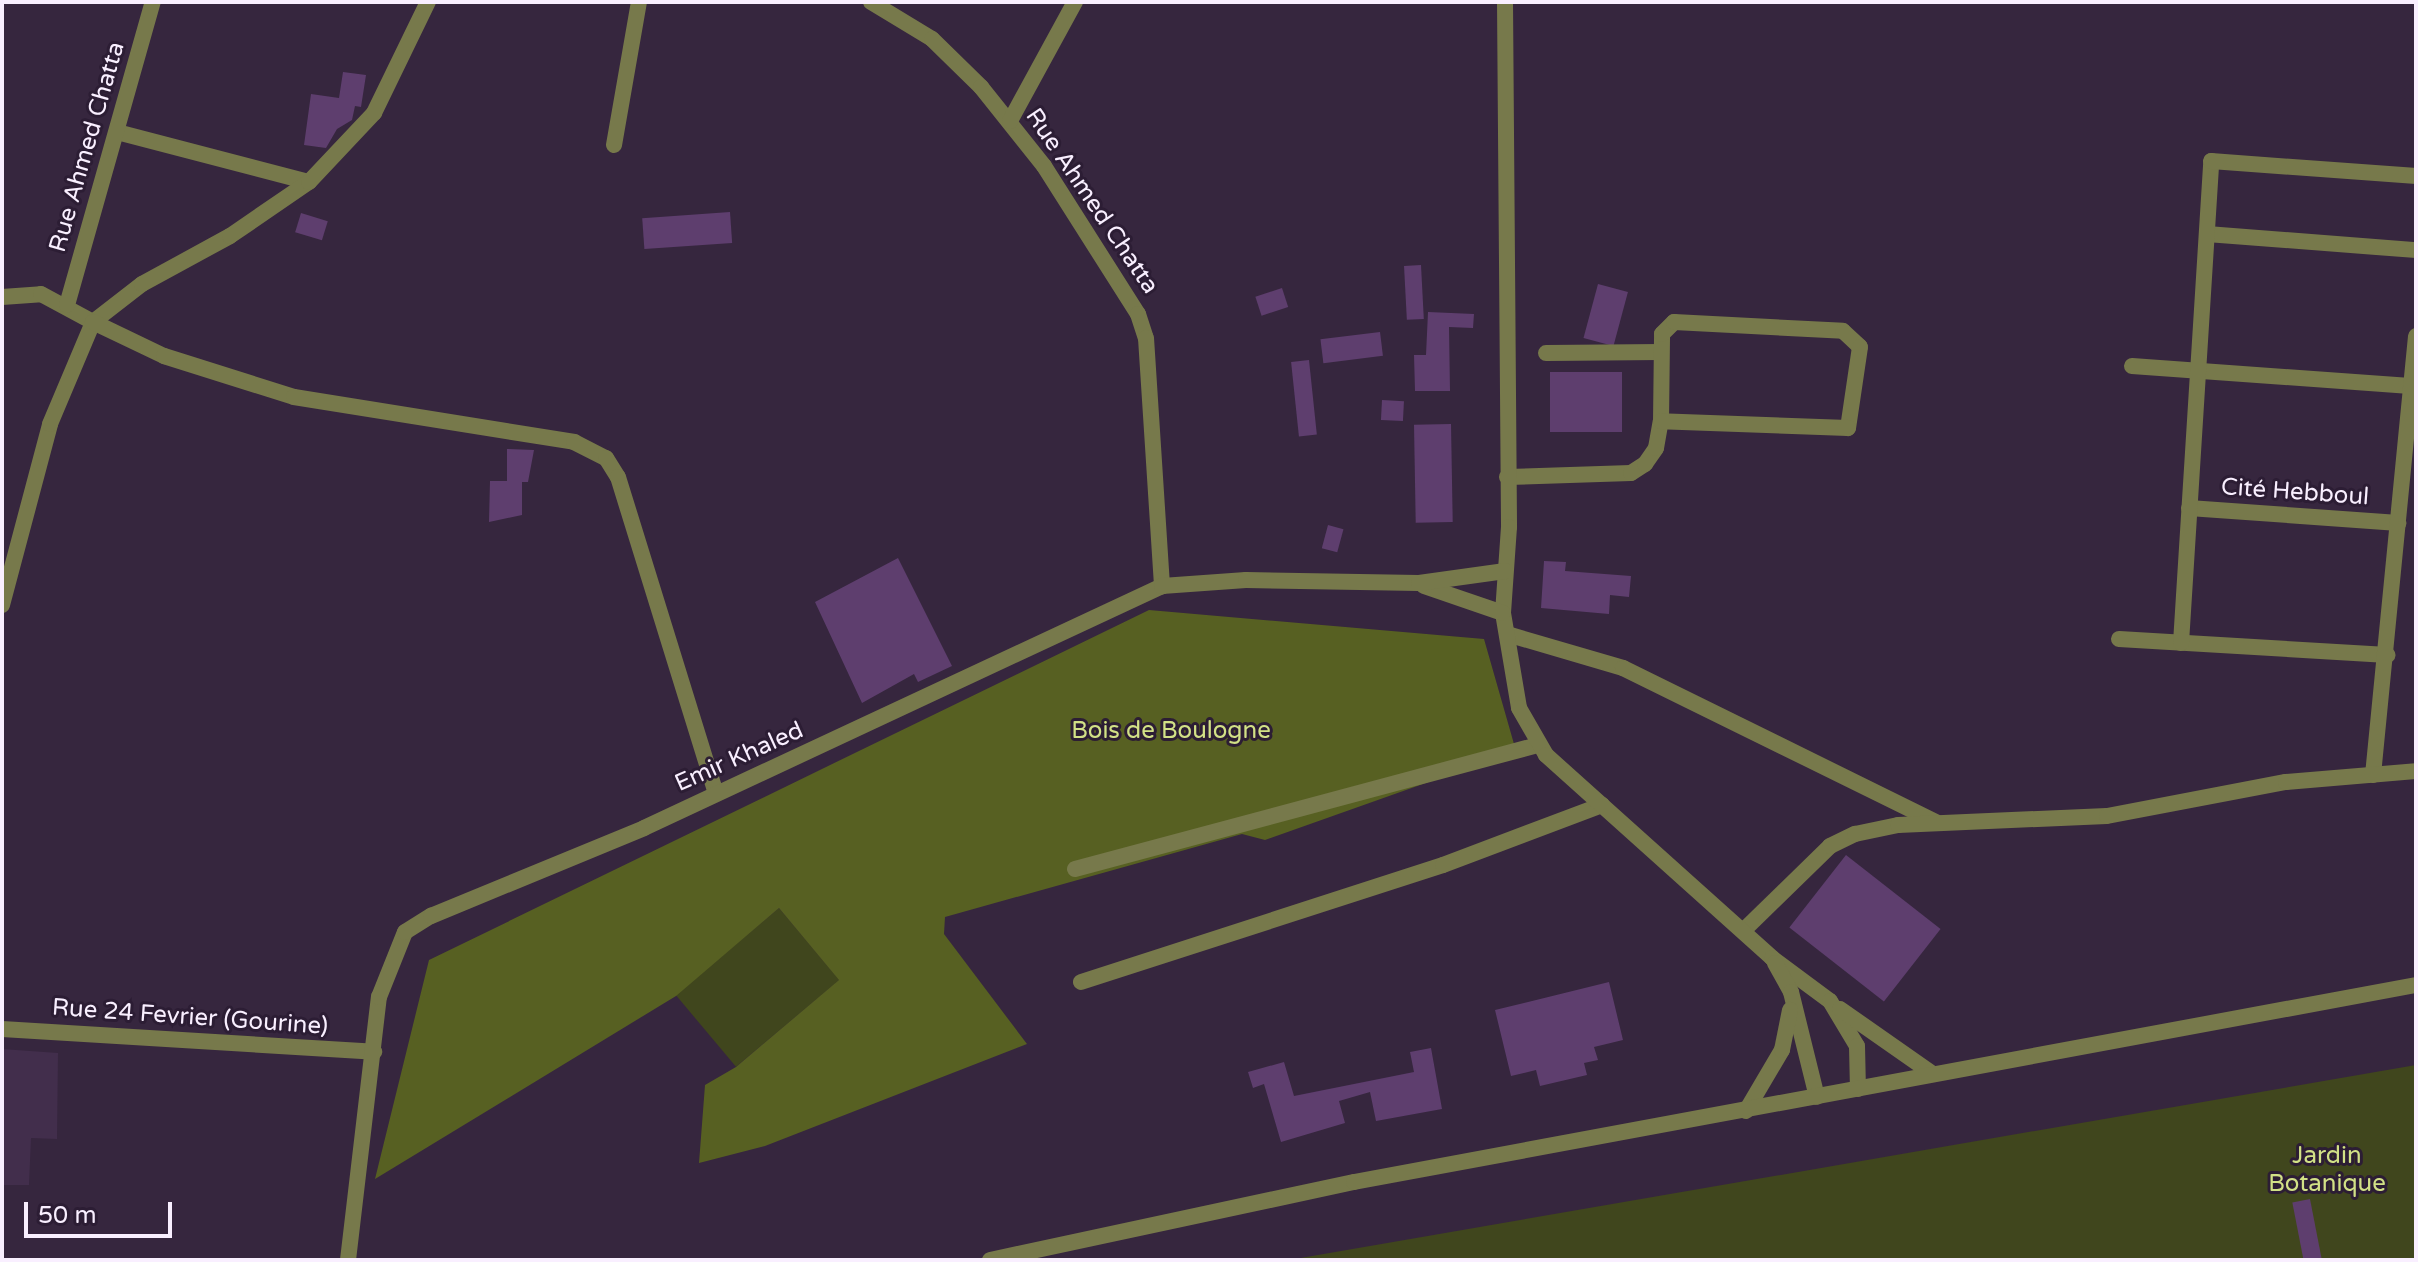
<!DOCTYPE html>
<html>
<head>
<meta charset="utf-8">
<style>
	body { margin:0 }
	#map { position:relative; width:2418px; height:1262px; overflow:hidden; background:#36263e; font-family:"Varela Round",sans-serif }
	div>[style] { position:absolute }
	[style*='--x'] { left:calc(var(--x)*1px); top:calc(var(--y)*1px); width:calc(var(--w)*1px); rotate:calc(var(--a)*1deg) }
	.built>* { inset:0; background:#422e4c }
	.green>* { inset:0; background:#40461d; transform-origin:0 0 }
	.forest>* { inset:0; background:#576022 }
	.building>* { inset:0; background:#5e3e6e; transform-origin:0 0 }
	.minor>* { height:16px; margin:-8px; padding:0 8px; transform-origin:8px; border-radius:8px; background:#77794b }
	.tertiary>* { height:16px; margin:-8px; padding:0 8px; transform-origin:8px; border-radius:8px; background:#77794b }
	span { translate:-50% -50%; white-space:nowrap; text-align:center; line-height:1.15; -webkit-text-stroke:6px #2c1d34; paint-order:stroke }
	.street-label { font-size:24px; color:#f9efff }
	.park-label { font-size:24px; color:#d2e186 }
	.frame { position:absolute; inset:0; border:4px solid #f9efff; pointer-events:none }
	.scale { position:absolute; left:24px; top:1202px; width:148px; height:36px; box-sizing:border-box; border:4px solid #f9efff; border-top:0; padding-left:10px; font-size:24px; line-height:28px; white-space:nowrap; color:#f9efff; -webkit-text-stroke:6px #2c1d34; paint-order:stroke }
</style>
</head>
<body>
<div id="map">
	<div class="built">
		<i style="clip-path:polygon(2px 1049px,58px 1053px,57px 1139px,31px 1138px,29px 1185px,2px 1185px)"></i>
	</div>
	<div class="green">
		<i style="left:779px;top:908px;width:94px;height:135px;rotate:50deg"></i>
		<i style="clip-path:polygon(2416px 1065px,2416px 1260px,1289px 1260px)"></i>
	</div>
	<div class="forest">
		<i style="clip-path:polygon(1149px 610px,1484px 639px,1516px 751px,1265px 840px,1242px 834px,945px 917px,944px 934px,1027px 1044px,765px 1146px,699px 1163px,705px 1085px,736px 1067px,839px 980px,779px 908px,676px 996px,375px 1179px,429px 960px)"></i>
	</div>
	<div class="building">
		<i style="clip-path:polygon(343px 72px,366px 75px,361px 107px,355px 106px,352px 120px,337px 129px,326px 148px,304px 145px,311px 94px,339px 98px)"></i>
		<i style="left:730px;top:212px;width:31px;height:88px;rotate:86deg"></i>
		<i style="left:301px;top:213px;width:28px;height:20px;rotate:17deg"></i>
		<i style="left:1421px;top:265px;width:54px;height:17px;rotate:87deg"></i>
		<i style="left:1598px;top:284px;width:31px;height:56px;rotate:15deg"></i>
		<i style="left:1282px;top:288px;width:20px;height:28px;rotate:72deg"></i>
		<i style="clip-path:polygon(1428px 312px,1474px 314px,1473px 328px,1449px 327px,1450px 391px,1415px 391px,1414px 355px,1426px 355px)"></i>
		<i style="left:1380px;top:332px;width:24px;height:60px;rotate:83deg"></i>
		<i style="left:1309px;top:360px;width:75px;height:18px;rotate:84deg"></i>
		<i style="left:1550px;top:372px;width:72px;height:60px"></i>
		<i style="left:1382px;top:400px;width:22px;height:20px;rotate:3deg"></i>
		<i style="left:1451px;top:424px;width:98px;height:37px;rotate:89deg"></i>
		<i style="clip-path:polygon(507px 449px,534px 450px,528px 482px,522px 482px,522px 515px,489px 522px,490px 481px,507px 481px)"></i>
		<i style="left:1328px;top:525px;width:16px;height:24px;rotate:15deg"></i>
		<i style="clip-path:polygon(898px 558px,952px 666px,918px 682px,914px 674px,862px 703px,815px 602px)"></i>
		<i style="clip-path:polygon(1544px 561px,1566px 562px,1565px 571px,1631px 576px,1629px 597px,1610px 595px,1609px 614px,1541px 608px)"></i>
		<i style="left:1846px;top:855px;width:120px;height:92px;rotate:38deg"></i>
		<i style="clip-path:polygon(1609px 982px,1623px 1040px,1594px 1047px,1598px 1060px,1584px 1063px,1587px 1075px,1540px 1086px,1536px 1070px,1511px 1076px,1495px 1010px)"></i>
		<i style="clip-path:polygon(1431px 1048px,1442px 1109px,1376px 1121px,1370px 1092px,1339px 1101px,1345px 1123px,1281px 1142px,1264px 1084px,1253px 1088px,1248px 1072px,1284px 1062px,1294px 1096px,1414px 1072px,1410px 1052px)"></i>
		<i style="left:2310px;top:1199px;width:62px;height:18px;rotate:79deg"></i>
	</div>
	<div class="minor">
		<i style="--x:871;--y:2;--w:71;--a:31.2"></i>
		<i style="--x:932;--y:39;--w:69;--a:44.4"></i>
		<i style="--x:981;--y:87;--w:101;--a:51.4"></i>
		<i style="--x:1044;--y:166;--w:175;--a:57.6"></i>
		<i style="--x:1138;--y:314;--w:25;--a:72"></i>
		<i style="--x:1146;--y:338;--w:249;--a:86.3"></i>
		<i style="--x:1010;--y:121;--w:136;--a:-61.4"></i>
		<i style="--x:117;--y:132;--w:198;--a:14.6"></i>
		<i style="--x:614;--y:145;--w:145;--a:-80.1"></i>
		<i style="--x:2207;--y:234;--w:210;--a:4.4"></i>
		<i style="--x:2;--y:297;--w:39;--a:-4"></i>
		<i style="--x:41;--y:294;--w:59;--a:28.3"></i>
		<i style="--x:93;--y:322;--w:62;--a:-37.8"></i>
		<i style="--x:142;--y:284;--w:100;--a:-28.6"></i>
		<i style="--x:230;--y:236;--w:96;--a:-34.4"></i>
		<i style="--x:309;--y:182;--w:95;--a:-46.7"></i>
		<i style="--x:374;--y:113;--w:123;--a:-64.1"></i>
		<i style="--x:67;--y:305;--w:315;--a:-74.2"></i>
		<i style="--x:1546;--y:353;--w:115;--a:-0.5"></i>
		<i style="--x:2132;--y:366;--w:279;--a:4.1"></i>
		<i style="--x:1507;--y:477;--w:124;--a:-1.8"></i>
		<i style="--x:1631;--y:473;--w:17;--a:-33"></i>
		<i style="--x:1645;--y:464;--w:19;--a:-55"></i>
		<i style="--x:1656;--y:448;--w:27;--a:-80"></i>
		<i style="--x:1661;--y:421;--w:87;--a:-89.3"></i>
		<i style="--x:1662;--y:334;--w:17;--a:-45"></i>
		<i style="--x:1674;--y:322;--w:169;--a:3"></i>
		<i style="--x:1843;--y:331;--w:23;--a:43"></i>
		<i style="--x:1860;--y:347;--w:82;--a:98.4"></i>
		<i style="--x:1848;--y:428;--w:187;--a:-177.9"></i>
		<i style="--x:2189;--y:508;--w:210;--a:4.1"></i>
		<i style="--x:2;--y:605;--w:187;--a:-75.1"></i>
		<i style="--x:50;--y:424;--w:111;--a:-67.1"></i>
		<i style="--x:93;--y:322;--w:79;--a:25.6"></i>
		<i style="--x:164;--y:356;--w:136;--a:17.5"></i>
		<i style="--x:294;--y:397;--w:284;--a:9.1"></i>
		<i style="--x:574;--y:442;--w:36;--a:27"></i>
		<i style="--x:606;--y:458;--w:22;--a:58"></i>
		<i style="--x:618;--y:477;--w:329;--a:72.8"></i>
		<i style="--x:1507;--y:634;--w:121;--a:16.3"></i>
		<i style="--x:1623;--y:668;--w:349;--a:26.2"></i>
		<i style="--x:2119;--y:639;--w:269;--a:3.4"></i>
		<i style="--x:2181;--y:643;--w:483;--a:-86.4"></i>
		<i style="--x:2211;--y:161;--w:206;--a:4.2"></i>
		<i style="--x:2373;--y:775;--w:441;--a:-84.4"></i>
		<i style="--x:1075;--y:869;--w:478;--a:-15"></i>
		<i style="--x:1744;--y:930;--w:120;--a:-44.3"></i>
		<i style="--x:1830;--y:846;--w:28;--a:-26"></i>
		<i style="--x:1855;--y:834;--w:44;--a:-11.8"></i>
		<i style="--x:1898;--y:825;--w:209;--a:-2.5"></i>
		<i style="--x:2107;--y:816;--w:182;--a:-10.8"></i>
		<i style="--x:2286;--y:782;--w:130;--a:-4.8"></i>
		<i style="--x:1081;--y:982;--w:380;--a:-17.9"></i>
		<i style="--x:1443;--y:865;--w:170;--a:-20.7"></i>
		<i style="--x:2;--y:1029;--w:373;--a:3.5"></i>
	</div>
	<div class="tertiary">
		<i style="--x:1505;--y:2;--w:525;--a:89.56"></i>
		<i style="--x:1509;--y:527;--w:86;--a:94"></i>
		<i style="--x:1503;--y:613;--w:96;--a:80.4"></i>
		<i style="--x:1519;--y:708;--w:54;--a:60.1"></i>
		<i style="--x:1546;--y:755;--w:304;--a:41.9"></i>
		<i style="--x:1772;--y:958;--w:72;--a:36.6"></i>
		<i style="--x:1830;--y:1001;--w:52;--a:59"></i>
		<i style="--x:1857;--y:1046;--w:43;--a:88.7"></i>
		<i style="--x:1424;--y:586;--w:83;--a:18.9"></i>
		<i style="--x:1775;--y:963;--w:33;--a:61"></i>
		<i style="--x:1791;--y:992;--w:108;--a:76.1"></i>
		<i style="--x:1840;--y:1009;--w:113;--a:35"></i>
		<i style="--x:1746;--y:1111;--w:71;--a:-59.5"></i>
		<i style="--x:1782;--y:1050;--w:41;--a:-78.7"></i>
		<i style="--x:348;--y:1260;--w:265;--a:-83.3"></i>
		<i style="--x:379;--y:997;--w:70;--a:-68.2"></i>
		<i style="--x:405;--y:932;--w:31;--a:-32"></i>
		<i style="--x:431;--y:916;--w:230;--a:-22.4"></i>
		<i style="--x:644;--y:828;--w:572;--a:-25.04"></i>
		<i style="--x:1162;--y:586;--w:84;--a:-4.1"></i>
		<i style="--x:1246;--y:580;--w:173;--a:1"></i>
		<i style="--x:1419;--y:583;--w:87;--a:-7.9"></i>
		<i style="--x:990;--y:1260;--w:372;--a:-12.1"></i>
		<i style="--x:1354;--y:1182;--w:1080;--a:-10.51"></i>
	</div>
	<div class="street-label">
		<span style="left:87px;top:147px;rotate:-74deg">Rue Ahmed Chatta</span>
		<span style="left:1092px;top:201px;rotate:56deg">Rue Ahmed Chatta</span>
		<span style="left:2295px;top:492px;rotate:4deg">Cité Hebboul</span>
		<span style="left:739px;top:757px;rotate:-24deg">Emir Khaled</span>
		<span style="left:190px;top:1017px;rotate:4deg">Rue 24 Fevrier (Gourine)</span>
	</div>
	<div class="park-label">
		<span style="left:1171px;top:731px">Bois de Boulogne</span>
		<span style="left:2327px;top:1170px">Jardin<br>Botanique</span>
	</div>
	<div class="frame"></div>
	<div class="scale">50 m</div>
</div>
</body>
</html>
